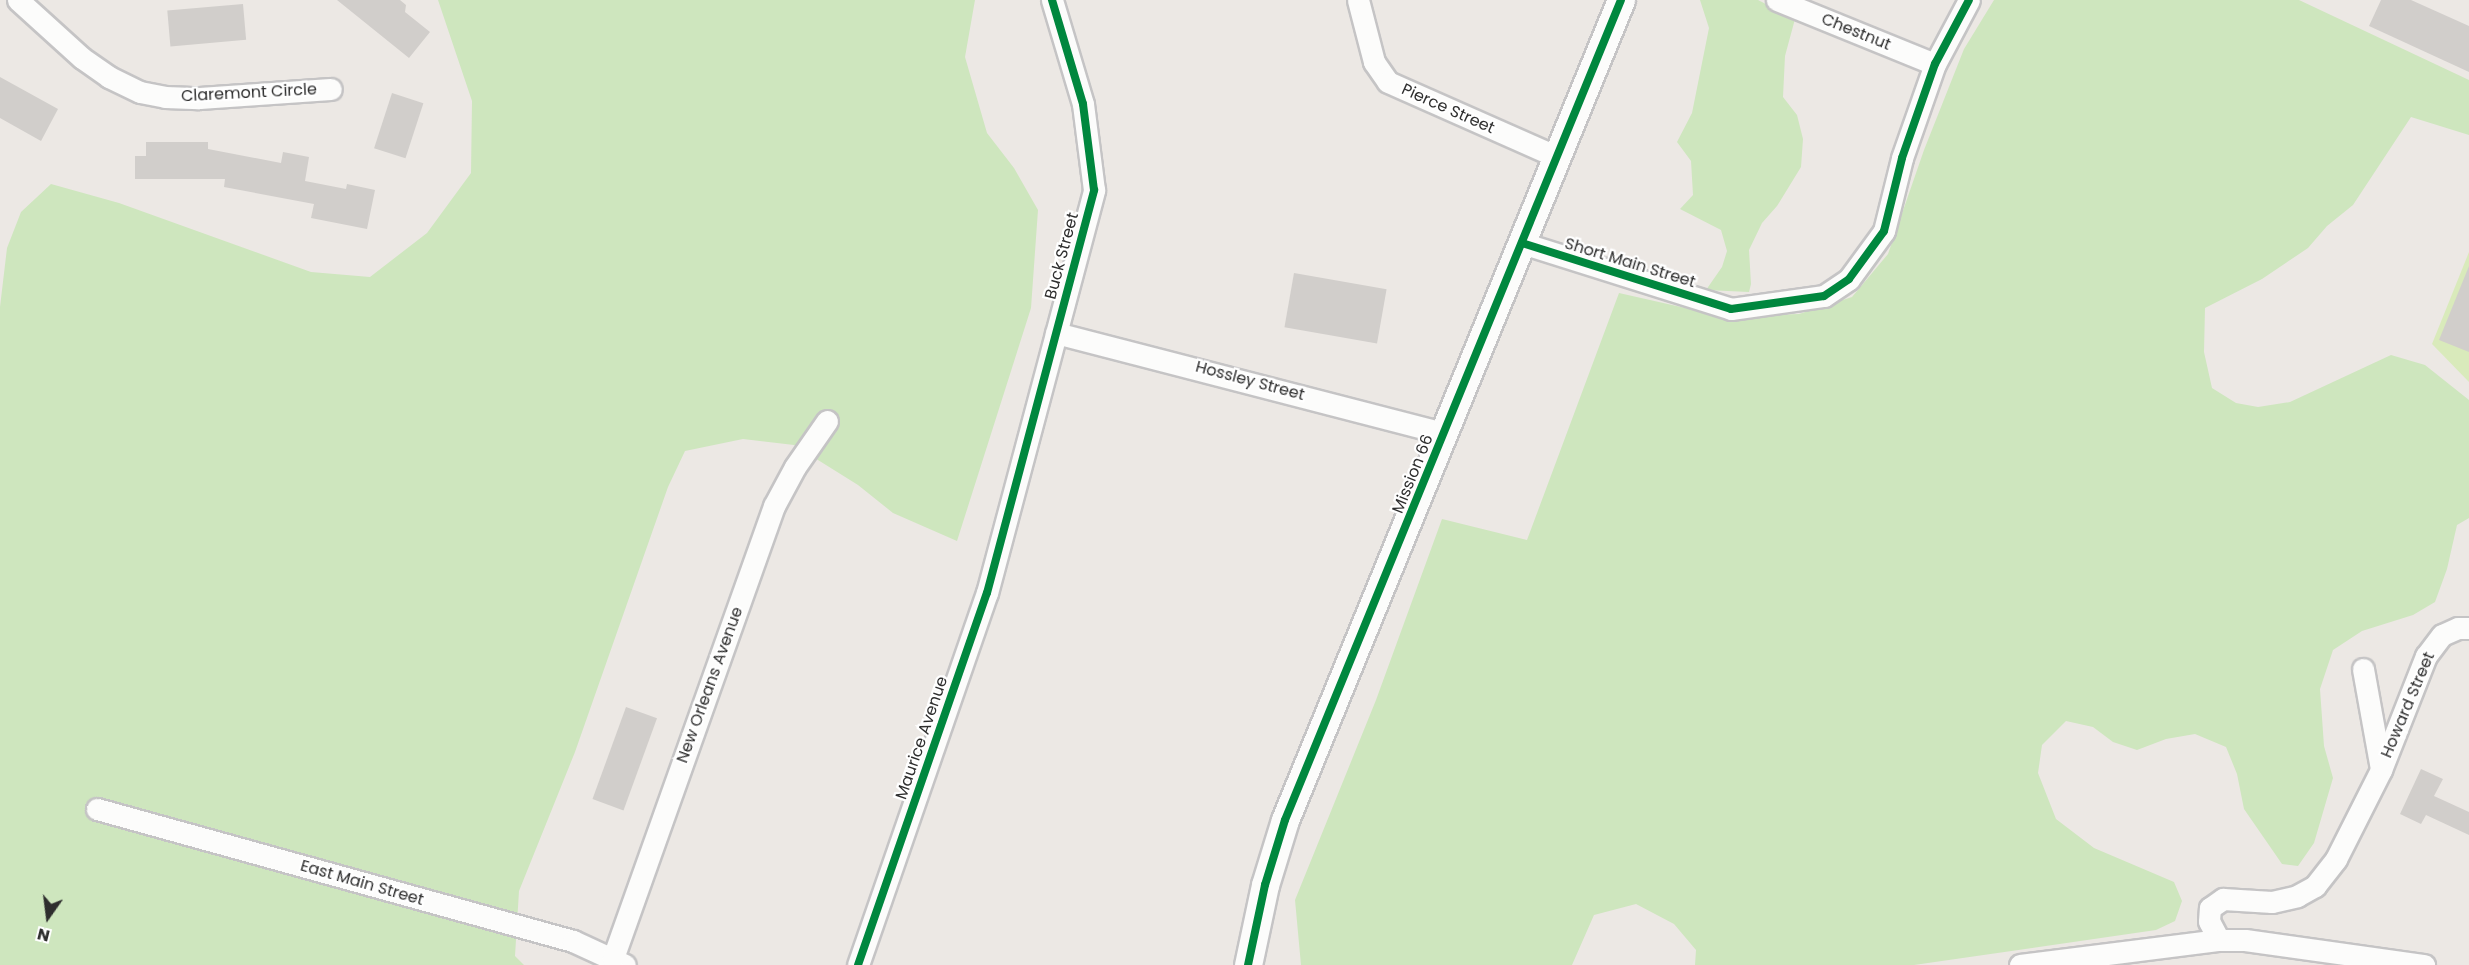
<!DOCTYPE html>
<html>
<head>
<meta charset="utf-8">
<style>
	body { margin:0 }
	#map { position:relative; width:2469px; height:965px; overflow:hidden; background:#ece8e4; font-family:Poppins,sans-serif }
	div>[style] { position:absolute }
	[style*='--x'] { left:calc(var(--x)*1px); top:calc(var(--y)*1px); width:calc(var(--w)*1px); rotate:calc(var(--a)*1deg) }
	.green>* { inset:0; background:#cee6be }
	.pitch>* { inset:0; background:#d9eabb }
	.building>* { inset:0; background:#d1cecb; transform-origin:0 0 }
	.roads { filter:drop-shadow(2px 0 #c5c4c5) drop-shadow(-2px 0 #c5c4c5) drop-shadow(0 2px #c5c4c5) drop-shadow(0 -2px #c5c4c5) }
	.minor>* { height:21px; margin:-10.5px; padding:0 10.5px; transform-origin:10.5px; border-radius:10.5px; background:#fcfcfb }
	.tertiary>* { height:27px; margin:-13.5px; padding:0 13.5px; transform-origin:13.5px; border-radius:13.5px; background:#fcfcfb }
	.cycleway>* { height:8px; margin:-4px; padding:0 4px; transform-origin:4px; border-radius:4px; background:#00873e }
	span { translate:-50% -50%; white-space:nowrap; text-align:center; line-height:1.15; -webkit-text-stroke:4.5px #fff; paint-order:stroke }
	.street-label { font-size:16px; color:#2e2e2e }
	.north { position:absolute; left:18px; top:887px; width:60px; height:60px; -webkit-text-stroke:4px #fff; paint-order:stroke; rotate:194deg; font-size:16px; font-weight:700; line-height:24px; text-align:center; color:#2e2e2e }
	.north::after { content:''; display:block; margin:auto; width:21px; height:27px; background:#2e2e2e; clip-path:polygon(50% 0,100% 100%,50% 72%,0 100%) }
</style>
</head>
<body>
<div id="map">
	<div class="green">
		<i style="clip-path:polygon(438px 0,975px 0,965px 57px,987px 133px,1014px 168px,1038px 210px,1031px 308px,957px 541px,893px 513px,858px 485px,794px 445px,743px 439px,685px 451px,668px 487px,575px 752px,519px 891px,515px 956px,524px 965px,0 965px,0 307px,7px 248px,21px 212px,51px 184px,119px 203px,311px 272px,370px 277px,427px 233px,471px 173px,472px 101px)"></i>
		<i style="clip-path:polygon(1700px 0,1758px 0,1795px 19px,1785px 56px,1783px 97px,1797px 115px,1803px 139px,1801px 167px,1777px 206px,1762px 223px,1749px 250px,1751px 284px,1749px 292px,1706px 290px,1722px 267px,1727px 251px,1721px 230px,1680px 209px,1693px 195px,1691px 161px,1677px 142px,1692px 113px,1709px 28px)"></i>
		<i style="clip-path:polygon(1994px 0,2299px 0,2469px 80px,2469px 135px,2411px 117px,2353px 205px,2327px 226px,2308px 248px,2262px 279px,2205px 308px,2204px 352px,2212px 388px,2236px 403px,2258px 407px,2290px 402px,2391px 355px,2425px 365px,2469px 400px,2469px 518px,2457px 525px,2447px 569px,2435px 602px,2413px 615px,2362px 631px,2333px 650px,2320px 689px,2324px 746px,2333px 778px,2314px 843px,2298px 866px,2282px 864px,2244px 809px,2237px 774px,2226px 747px,2195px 734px,2166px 739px,2137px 750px,2113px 742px,2093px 727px,2066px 721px,2042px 745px,2038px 773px,2056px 819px,2094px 848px,2174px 882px,2182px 901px,2175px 921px,2156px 930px,1914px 965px,1695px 965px,1696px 950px,1674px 924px,1636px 904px,1594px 915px,1572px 965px,1301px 965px,1295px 900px,1376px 700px,1442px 519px,1527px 540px,1619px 293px,1712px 314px,1740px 316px,1799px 314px,1852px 297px,1888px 254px,1924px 150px,1964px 49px)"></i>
	</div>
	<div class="pitch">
		<i style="clip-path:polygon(2469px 252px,2469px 382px,2432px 344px)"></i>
	</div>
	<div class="building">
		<i style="clip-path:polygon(337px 0,400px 0,406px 5px,405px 12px,430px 32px,409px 58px)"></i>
		<i style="clip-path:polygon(2381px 0,2411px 0,2469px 26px,2469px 72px,2369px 26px)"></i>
		<i style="left:243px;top:4px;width:36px;height:76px;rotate:85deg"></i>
		<i style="clip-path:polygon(0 77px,58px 109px,41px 141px,0 118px)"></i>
		<i style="left:392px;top:93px;width:33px;height:58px;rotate:18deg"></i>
		<i style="clip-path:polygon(146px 142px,208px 142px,208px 149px,281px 163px,283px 152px,309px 157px,305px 181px,346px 189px,347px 184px,375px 190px,367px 229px,311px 218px,314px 204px,224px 187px,225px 179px,135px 179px,135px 156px,146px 156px)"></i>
		<i style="clip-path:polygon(2469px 266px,2469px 352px,2439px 340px)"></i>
		<i style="left:1294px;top:273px;width:94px;height:55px;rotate:10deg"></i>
		<i style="left:626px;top:707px;width:33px;height:98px;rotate:20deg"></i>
		<i style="clip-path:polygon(2421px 769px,2443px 779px,2434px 796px,2469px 812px,2469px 835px,2426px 815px,2421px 824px,2400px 814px)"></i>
	</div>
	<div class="roads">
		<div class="minor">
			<i style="--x:18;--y:0;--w:86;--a:42.2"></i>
			<i style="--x:82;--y:58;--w:33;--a:35"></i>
			<i style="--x:109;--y:77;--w:34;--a:26"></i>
			<i style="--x:140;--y:92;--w:25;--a:11"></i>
			<i style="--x:165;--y:97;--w:34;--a:2"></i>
			<i style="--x:199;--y:98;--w:132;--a:-3.9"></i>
			<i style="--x:1358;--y:0;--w:64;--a:75.5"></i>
			<i style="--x:1374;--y:62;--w:24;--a:55"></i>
			<i style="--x:1388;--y:82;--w:185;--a:23.9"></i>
			<i style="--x:1777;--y:0;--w:170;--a:22.1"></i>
			<i style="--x:1522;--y:243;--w:219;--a:17.5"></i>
			<i style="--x:1731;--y:309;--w:94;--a:-8"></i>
			<i style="--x:1824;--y:296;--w:30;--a:-34"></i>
			<i style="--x:1849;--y:279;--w:59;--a:-53.9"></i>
			<i style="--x:1884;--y:231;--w:75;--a:-76.1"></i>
			<i style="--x:1902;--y:158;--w:100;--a:-70.7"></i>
			<i style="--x:1935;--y:64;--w:72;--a:-62"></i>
			<i style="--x:1056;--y:333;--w:401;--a:14.5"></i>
			<i style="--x:2363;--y:669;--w:102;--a:79.8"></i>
			<i style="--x:97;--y:809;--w:494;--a:15.5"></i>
			<i style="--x:573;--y:941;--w:57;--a:24.8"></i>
			<i style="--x:2219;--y:940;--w:21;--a:-118"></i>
			<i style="--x:2209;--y:921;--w:13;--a:-86"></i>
			<i style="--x:2210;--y:908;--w:16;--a:-35"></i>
			<i style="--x:2223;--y:899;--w:49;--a:3.5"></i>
			<i style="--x:2272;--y:902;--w:26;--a:-13"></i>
			<i style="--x:2297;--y:896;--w:21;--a:-29"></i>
			<i style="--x:2315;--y:886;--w:34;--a:-52"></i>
			<i style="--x:2336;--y:859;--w:100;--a:-63.2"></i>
			<i style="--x:2381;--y:770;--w:123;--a:-68.5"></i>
			<i style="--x:2426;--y:656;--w:26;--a:-53"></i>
			<i style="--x:2442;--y:635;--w:17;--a:-24"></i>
			<i style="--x:2458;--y:628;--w:11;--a:0"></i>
			<i style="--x:613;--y:958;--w:480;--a:-70.4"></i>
			<i style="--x:774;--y:506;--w:44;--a:-61.7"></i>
			<i style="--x:795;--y:467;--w:56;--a:-55.2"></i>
			<i style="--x:858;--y:965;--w:394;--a:-70.9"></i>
			<i style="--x:987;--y:593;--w:417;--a:-75.1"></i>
			<i style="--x:1094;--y:190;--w:87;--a:-97.3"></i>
			<i style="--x:1083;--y:104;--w:109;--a:-106.6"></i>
			<i style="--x:2020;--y:965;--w:201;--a:-7.2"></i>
			<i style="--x:2219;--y:940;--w:26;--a:0"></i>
			<i style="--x:2245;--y:940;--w:181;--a:8"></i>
		</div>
		<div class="tertiary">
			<i style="--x:1248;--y:965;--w:82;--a:-78"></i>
			<i style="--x:1265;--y:885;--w:68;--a:-72.9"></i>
			<i style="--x:1285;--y:820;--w:886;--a:-67.72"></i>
		</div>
	</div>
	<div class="cycleway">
		<i style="--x:1522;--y:243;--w:219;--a:17.5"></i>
		<i style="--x:1731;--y:309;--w:94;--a:-8"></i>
		<i style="--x:1824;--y:296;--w:30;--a:-34"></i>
		<i style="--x:1849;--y:279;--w:59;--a:-53.9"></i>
		<i style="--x:1884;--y:231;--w:75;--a:-76.1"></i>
		<i style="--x:1902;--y:158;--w:100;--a:-70.7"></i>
		<i style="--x:1935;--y:64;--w:72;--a:-62"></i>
		<i style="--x:858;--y:965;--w:394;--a:-70.9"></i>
		<i style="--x:987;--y:593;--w:417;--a:-75.1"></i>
		<i style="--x:1094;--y:190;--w:87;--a:-97.3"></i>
		<i style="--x:1083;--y:104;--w:109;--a:-106.6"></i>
		<i style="--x:1248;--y:965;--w:82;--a:-78"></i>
		<i style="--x:1265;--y:885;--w:68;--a:-72.9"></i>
		<i style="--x:1285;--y:820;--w:886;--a:-67.72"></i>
	</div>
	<div class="street-label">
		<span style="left:1856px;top:32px;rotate:22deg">Chestnut</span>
		<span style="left:249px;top:93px;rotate:-3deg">Claremont Circle</span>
		<span style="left:1448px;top:109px;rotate:24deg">Pierce Street</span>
		<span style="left:1062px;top:256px;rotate:-75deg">Buck Street</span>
		<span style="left:1630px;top:263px;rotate:17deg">Short Main Street</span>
		<span style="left:1250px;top:381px;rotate:15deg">Hossley Street</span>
		<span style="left:1413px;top:474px;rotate:-68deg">Mission 66</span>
		<span style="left:710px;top:685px;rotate:-70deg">New Orleans Avenue</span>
		<span style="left:2408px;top:705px;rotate:-67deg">Howard Street</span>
		<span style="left:922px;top:738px;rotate:-71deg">Maurice Avenue</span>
		<span style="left:362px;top:883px;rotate:16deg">East Main Street</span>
	</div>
	<div class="north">N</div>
</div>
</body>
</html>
